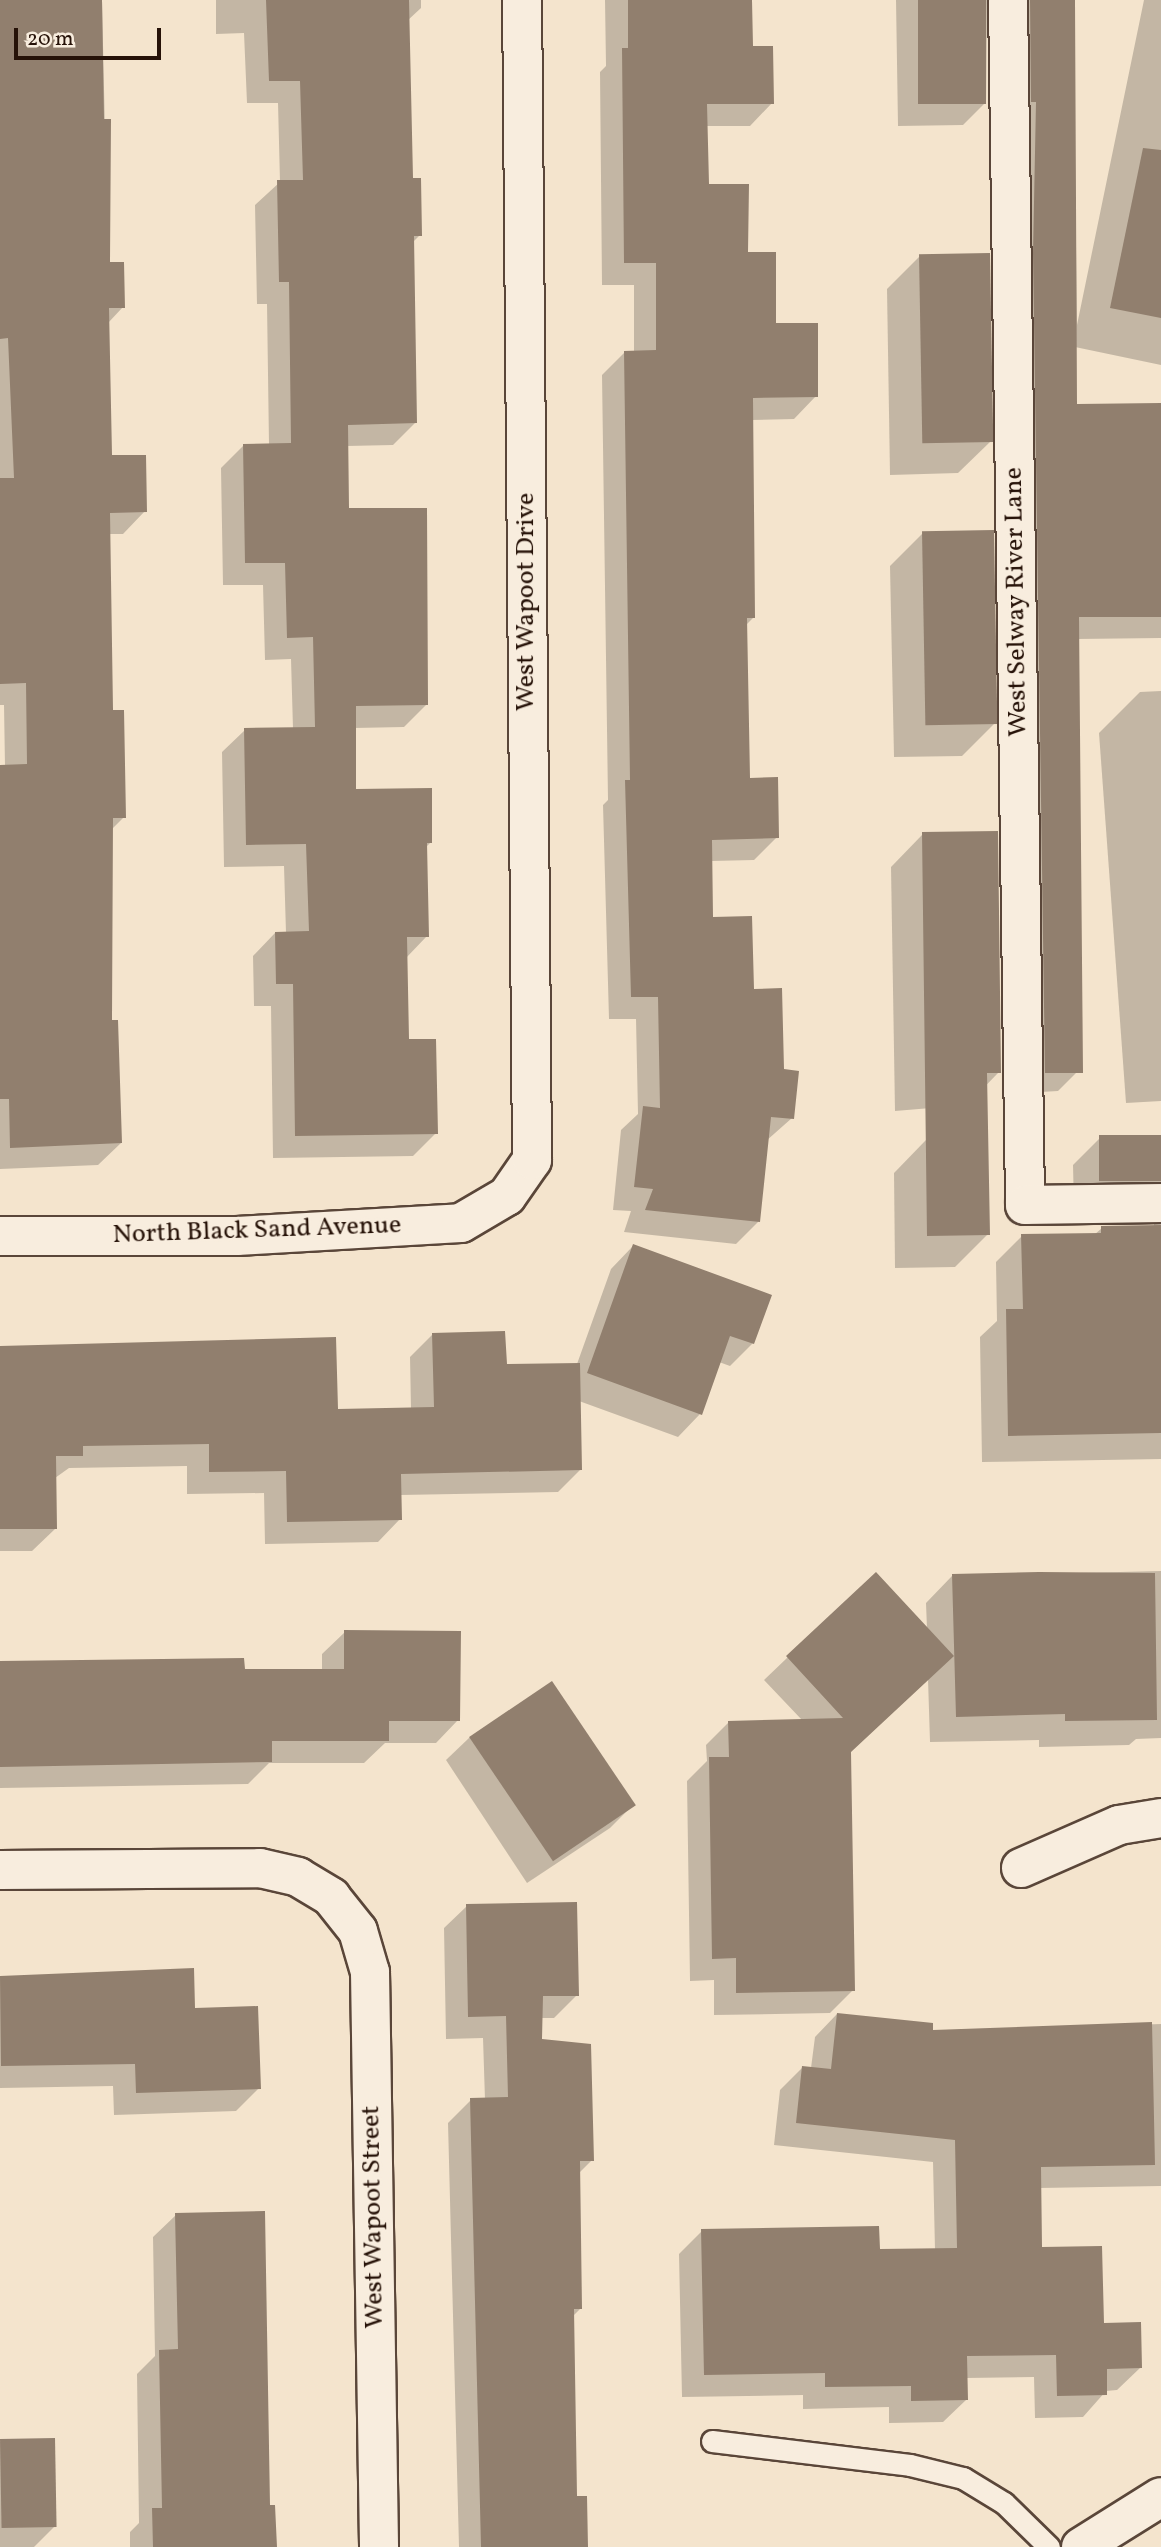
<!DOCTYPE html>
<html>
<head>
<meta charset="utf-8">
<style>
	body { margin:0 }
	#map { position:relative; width:1161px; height:2547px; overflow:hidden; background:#f4e4cd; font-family:Vollkorn,serif }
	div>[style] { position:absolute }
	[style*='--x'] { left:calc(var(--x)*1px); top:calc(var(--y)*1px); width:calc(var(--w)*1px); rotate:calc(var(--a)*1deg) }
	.shadow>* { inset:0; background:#0003 }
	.building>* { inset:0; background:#917f6e; transform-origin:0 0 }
	.roads { filter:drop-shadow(2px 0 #5a4639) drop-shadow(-2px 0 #5a4639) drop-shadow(0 2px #5a4639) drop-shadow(0 -2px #5a4639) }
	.service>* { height:21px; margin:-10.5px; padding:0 10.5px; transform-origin:10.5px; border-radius:10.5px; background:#f8edde }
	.minor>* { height:38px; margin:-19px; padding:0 19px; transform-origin:19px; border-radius:19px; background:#f8edde }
	.tertiary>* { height:38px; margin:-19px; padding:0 19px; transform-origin:19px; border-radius:19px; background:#f8edde }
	span { translate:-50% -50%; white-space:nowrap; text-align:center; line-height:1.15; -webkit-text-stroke:5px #f8edde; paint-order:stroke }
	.street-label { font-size:26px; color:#261208 }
	.scale { position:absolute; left:14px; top:28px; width:147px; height:32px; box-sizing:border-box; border:4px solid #261208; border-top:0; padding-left:9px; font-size:21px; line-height:24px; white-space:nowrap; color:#261208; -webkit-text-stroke:5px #f8edde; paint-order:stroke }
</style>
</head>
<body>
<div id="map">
	<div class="shadow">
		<i style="clip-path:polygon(0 0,102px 0,108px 264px,123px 307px,108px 323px,110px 457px,145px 511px,123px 534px,108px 534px,111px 712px,124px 817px,111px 830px,111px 1022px,121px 1143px,98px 1165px,0 1169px,0 766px,5px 766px,4px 705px,0 705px)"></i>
		<i style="clip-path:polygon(216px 0,421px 0,421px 8px,407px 21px,411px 180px,420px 235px,412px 243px,415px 423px,393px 445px,347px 446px,347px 510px,427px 704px,404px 727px,354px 728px,354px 790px,431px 842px,425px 848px,427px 936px,406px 958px,407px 1041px,436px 1133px,413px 1156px,273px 1158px,271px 1006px,254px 1006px,253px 956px,275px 933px,286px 933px,284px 866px,224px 867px,222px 752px,245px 730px,293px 729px,291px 659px,265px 660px,263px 585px,223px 585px,221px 468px,244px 445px,269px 445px,267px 304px,257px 304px,255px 205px,280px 182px,278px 103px,247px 103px,244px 33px,216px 34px)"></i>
		<i style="clip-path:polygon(605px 0,750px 0,751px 48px,772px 103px,750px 126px,706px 126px,707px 186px,746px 254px,774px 325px,816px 396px,794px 419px,752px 420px,754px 617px,746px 625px,748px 780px,777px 837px,754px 860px,711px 861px,712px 919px,752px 991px,782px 1071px,792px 1118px,766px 1141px,759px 1221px,736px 1244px,624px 1232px,631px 1211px,613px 1210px,621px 1130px,638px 1114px,636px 1019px,609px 1019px,603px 805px,608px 800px,602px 375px,625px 352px,634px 352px,634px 285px,602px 285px,600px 72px,606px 66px)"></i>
		<i style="clip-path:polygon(896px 0,1073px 0,1077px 325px,1144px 0,1161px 0,1161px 365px,1075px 347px,1076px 405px,1161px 405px,1161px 638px,1077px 639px,1081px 1068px,1058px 1091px,1023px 1093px,1004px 11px,987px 1px,986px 102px,963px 125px,898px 126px)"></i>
		<i style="clip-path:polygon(920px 256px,991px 441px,958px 473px,890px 475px,887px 289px)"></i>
		<i style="clip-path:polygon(923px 533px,995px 723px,962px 756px,894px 757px,890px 566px)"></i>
		<i style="clip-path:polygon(1161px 691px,1161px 1101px,1126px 1103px,1099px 733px,1140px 692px)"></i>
		<i style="clip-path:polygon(923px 834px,999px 1072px,967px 1105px,895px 1111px,891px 867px)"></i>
		<i style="clip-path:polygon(1161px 1137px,1161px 1459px,982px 1462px,980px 1337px,997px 1321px,996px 1262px,1022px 1236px,1094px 1235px,1102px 1228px,1154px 1227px,1154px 1219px,1074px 1208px,1073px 1165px,1100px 1138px)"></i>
		<i style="clip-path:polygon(926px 1140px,988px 1234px,955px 1267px,895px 1268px,894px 1173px)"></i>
		<i style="clip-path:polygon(633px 1246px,753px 1343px,730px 1366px,719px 1362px,700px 1414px,678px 1437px,579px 1401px,581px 1469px,558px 1492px,400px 1495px,400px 1519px,378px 1542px,265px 1544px,264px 1493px,187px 1494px,187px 1466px,69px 1468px,55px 1478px,55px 1529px,32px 1551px,0 1551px,0 1347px,336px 1410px,411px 1409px,410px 1357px,433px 1334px,505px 1366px,577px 1364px,611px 1269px)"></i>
		<i style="clip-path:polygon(1161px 1571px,1161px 1738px,1136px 1739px,1129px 1745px,1039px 1747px,1039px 1740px,930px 1742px,928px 1679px,849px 1753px,853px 1990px,830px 2013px,714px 2015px,714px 1980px,690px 1981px,687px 1781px,707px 1761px,706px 1745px,729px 1722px,802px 1720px,764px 1680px,787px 1658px,876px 1575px,927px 1629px,926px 1603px,952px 1576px)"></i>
		<i style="clip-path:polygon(345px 1632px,458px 1720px,436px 1743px,385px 1743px,364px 1763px,269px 1763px,248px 1784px,0 1788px,0 1662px,322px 1671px,322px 1654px)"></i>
		<i style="clip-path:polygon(551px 1683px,632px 1806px,610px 1828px,527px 1883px,446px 1760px,469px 1738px)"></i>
		<i style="clip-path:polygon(467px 1906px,577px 1995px,554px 2018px,541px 2018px,540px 2040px,592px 2160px,578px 2174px,581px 2308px,572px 2317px,575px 2498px,586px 2547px,459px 2547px,448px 2123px,471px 2100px,485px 2100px,483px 2038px,446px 2039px,444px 1928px)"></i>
		<i style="clip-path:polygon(192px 1970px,193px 2010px,259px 2088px,236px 2111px,114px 2115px,113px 2086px,0 2088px,0 1978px)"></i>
		<i style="clip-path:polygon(837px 2014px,931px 2032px,1161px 2024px,1161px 2186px,1039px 2188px,1041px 2248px,1140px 2368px,1117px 2390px,1106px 2391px,1083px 2417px,1035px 2418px,1034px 2377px,966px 2378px,966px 2400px,943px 2422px,889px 2423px,889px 2407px,803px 2409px,803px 2395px,682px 2397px,679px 2254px,702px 2231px,878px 2251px,935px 2250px,933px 2162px,774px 2145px,780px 2090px,802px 2068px,811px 2068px,815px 2037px)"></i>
		<i style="clip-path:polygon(176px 2215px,269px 2507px,275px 2547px,130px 2547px,130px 2532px,139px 2523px,137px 2374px,155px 2356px,153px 2237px)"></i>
		<i style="clip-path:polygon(0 2441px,55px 2526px,34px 2547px,0 2547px)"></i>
	</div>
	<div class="building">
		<i style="clip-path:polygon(0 0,102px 0,104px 119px,111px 119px,110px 262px,124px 262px,125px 308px,109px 308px,112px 455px,146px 455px,147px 512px,110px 513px,113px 710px,124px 710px,126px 818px,113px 818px,112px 1020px,118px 1020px,122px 1143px,10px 1148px,9px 1099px,0 1099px,0 765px,27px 764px,26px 683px,0 684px,0 478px,14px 478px,8px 338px,0 339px)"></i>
		<i style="clip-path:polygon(266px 0,409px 0,413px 178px,421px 178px,422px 236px,414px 236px,417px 423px,348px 425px,349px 508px,427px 508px,428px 705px,356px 706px,356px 789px,432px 788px,432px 843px,427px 843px,429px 937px,407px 937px,409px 1039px,436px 1039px,438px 1134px,295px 1136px,293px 984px,276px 984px,275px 932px,309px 931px,306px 844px,246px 845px,244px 728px,315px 727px,313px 637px,287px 638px,285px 563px,245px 563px,243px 444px,291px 443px,289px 282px,279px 282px,277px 180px,303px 180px,300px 81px,269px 81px)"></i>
		<i style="clip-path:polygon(628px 0,752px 0,753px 46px,773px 46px,774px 104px,707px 104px,709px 184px,749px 184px,748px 252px,776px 252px,776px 323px,818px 323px,818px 397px,753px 398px,755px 618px,747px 618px,750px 778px,778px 777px,779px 838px,712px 840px,713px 917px,752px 916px,754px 989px,782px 988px,784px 1069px,799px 1071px,794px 1119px,771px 1117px,760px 1222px,645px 1210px,653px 1189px,634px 1187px,643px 1106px,660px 1108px,658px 997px,631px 997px,625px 780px,630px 780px,624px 351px,656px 350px,656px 263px,624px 263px,622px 48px,628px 48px)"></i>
		<i style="left:918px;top:0;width:68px;height:104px"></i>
		<i style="clip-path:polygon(1030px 0,1075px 0,1077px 404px,1161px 403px,1161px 617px,1079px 617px,1083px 1073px,1045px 1073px,1033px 253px,1036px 102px,1031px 102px)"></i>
		<i style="clip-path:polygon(1143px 148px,1161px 150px,1161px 318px,1110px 308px)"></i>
		<i style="left:990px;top:253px;width:189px;height:71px;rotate:89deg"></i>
		<i style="left:994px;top:530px;width:194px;height:72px;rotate:89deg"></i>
		<i style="clip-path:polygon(998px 831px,1001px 1073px,987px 1073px,990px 1235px,927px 1236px,922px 832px)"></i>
		<i style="left:1161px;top:1135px;width:46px;height:62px;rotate:90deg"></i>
		<i style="clip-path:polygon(1161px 1225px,1161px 1433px,1008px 1436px,1006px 1309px,1023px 1309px,1021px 1234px,1101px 1233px,1101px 1226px)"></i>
		<i style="clip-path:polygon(633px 1244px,772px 1295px,754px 1344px,730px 1336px,702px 1415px,587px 1373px)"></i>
		<i style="clip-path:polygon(505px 1331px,507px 1364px,580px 1363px,582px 1470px,401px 1474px,402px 1520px,287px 1522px,286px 1471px,209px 1472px,209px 1444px,83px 1446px,83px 1456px,56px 1456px,57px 1529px,0 1529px,0 1346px,336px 1337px,338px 1409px,434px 1407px,432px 1333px)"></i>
		<i style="clip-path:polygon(876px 1572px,954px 1656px,851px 1752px,855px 1991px,736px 1993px,736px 1958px,712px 1959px,709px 1757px,729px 1757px,728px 1721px,843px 1718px,786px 1656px)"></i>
		<i style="clip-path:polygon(1039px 1572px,1155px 1573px,1157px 1720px,1065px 1721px,1065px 1714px,956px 1717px,952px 1574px)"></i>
		<i style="clip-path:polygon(344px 1630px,461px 1631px,460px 1721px,389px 1721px,389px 1741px,272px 1741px,272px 1762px,0 1767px,0 1661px,244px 1658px,245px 1669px,344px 1669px)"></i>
		<i style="left:552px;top:1681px;width:150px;height:100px;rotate:56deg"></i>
		<i style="clip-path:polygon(577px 1902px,579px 1996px,543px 1996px,542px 2039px,591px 2044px,594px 2161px,580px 2161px,582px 2309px,574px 2309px,577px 2496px,587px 2496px,588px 2547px,481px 2547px,470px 2098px,508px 2097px,506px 2016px,468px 2017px,466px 1904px)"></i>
		<i style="clip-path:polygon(194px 1968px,195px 2008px,258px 2006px,261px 2089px,136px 2093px,135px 2064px,1px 2066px,0 1976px)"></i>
		<i style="clip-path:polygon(837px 2013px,933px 2023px,933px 2030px,1152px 2022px,1155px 2165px,1041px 2167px,1042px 2247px,1102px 2246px,1104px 2323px,1141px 2322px,1142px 2368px,1107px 2369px,1107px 2395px,1057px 2396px,1056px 2355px,967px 2356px,968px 2400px,911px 2401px,911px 2386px,825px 2387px,825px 2373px,704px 2375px,701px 2229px,879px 2226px,880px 2249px,957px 2248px,955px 2140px,796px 2123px,802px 2066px,831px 2069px)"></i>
		<i style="clip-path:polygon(265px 2211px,270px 2505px,275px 2505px,277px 2547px,153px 2547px,152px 2508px,162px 2508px,159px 2350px,178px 2349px,175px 2213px)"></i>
		<i style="left:55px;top:2438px;width:89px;height:55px;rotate:89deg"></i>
	</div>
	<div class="roads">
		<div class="service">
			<i style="--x:712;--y:2441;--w:199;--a:6.9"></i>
			<i style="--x:910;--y:2465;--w:55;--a:13.8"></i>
			<i style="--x:963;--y:2478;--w:48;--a:31.4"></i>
			<i style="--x:1004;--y:2503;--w:63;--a:44.4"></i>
		</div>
		<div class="minor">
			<i style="--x:1008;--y:0;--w:1205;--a:89.19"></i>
			<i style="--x:1025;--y:1205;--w:136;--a:-0.8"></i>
			<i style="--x:0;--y:1236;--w:237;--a:0"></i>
			<i style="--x:237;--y:1236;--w:224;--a:-3.3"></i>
			<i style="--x:461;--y:1223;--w:53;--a:-30.4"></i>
			<i style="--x:507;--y:1196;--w:44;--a:-55.2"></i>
			<i style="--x:532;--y:1160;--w:1160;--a:-90.49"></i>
			<i style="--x:1021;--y:1868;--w:107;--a:-23.7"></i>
			<i style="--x:1119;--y:1825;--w:43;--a:-9.5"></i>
			<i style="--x:0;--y:1870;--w:260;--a:-0.4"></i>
			<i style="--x:260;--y:1868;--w:39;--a:13"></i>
			<i style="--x:298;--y:1877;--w:39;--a:31"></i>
			<i style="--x:331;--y:1897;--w:43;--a:51.5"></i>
			<i style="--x:358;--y:1931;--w:43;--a:73.7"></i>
			<i style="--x:370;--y:1972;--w:575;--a:89.1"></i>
		</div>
		<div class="tertiary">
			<i style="--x:1081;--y:2547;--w:94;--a:-32"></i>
		</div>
	</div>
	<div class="street-label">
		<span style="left:527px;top:602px;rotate:-90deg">West Wapoot Drive</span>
		<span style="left:1017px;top:602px;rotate:-91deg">West Selway River Lane</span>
		<span style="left:257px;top:1231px;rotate:-2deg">North Black Sand Avenue</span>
		<span style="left:374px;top:2217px;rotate:-91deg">West Wapoot Street</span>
	</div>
	<div class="scale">20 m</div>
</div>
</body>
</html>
